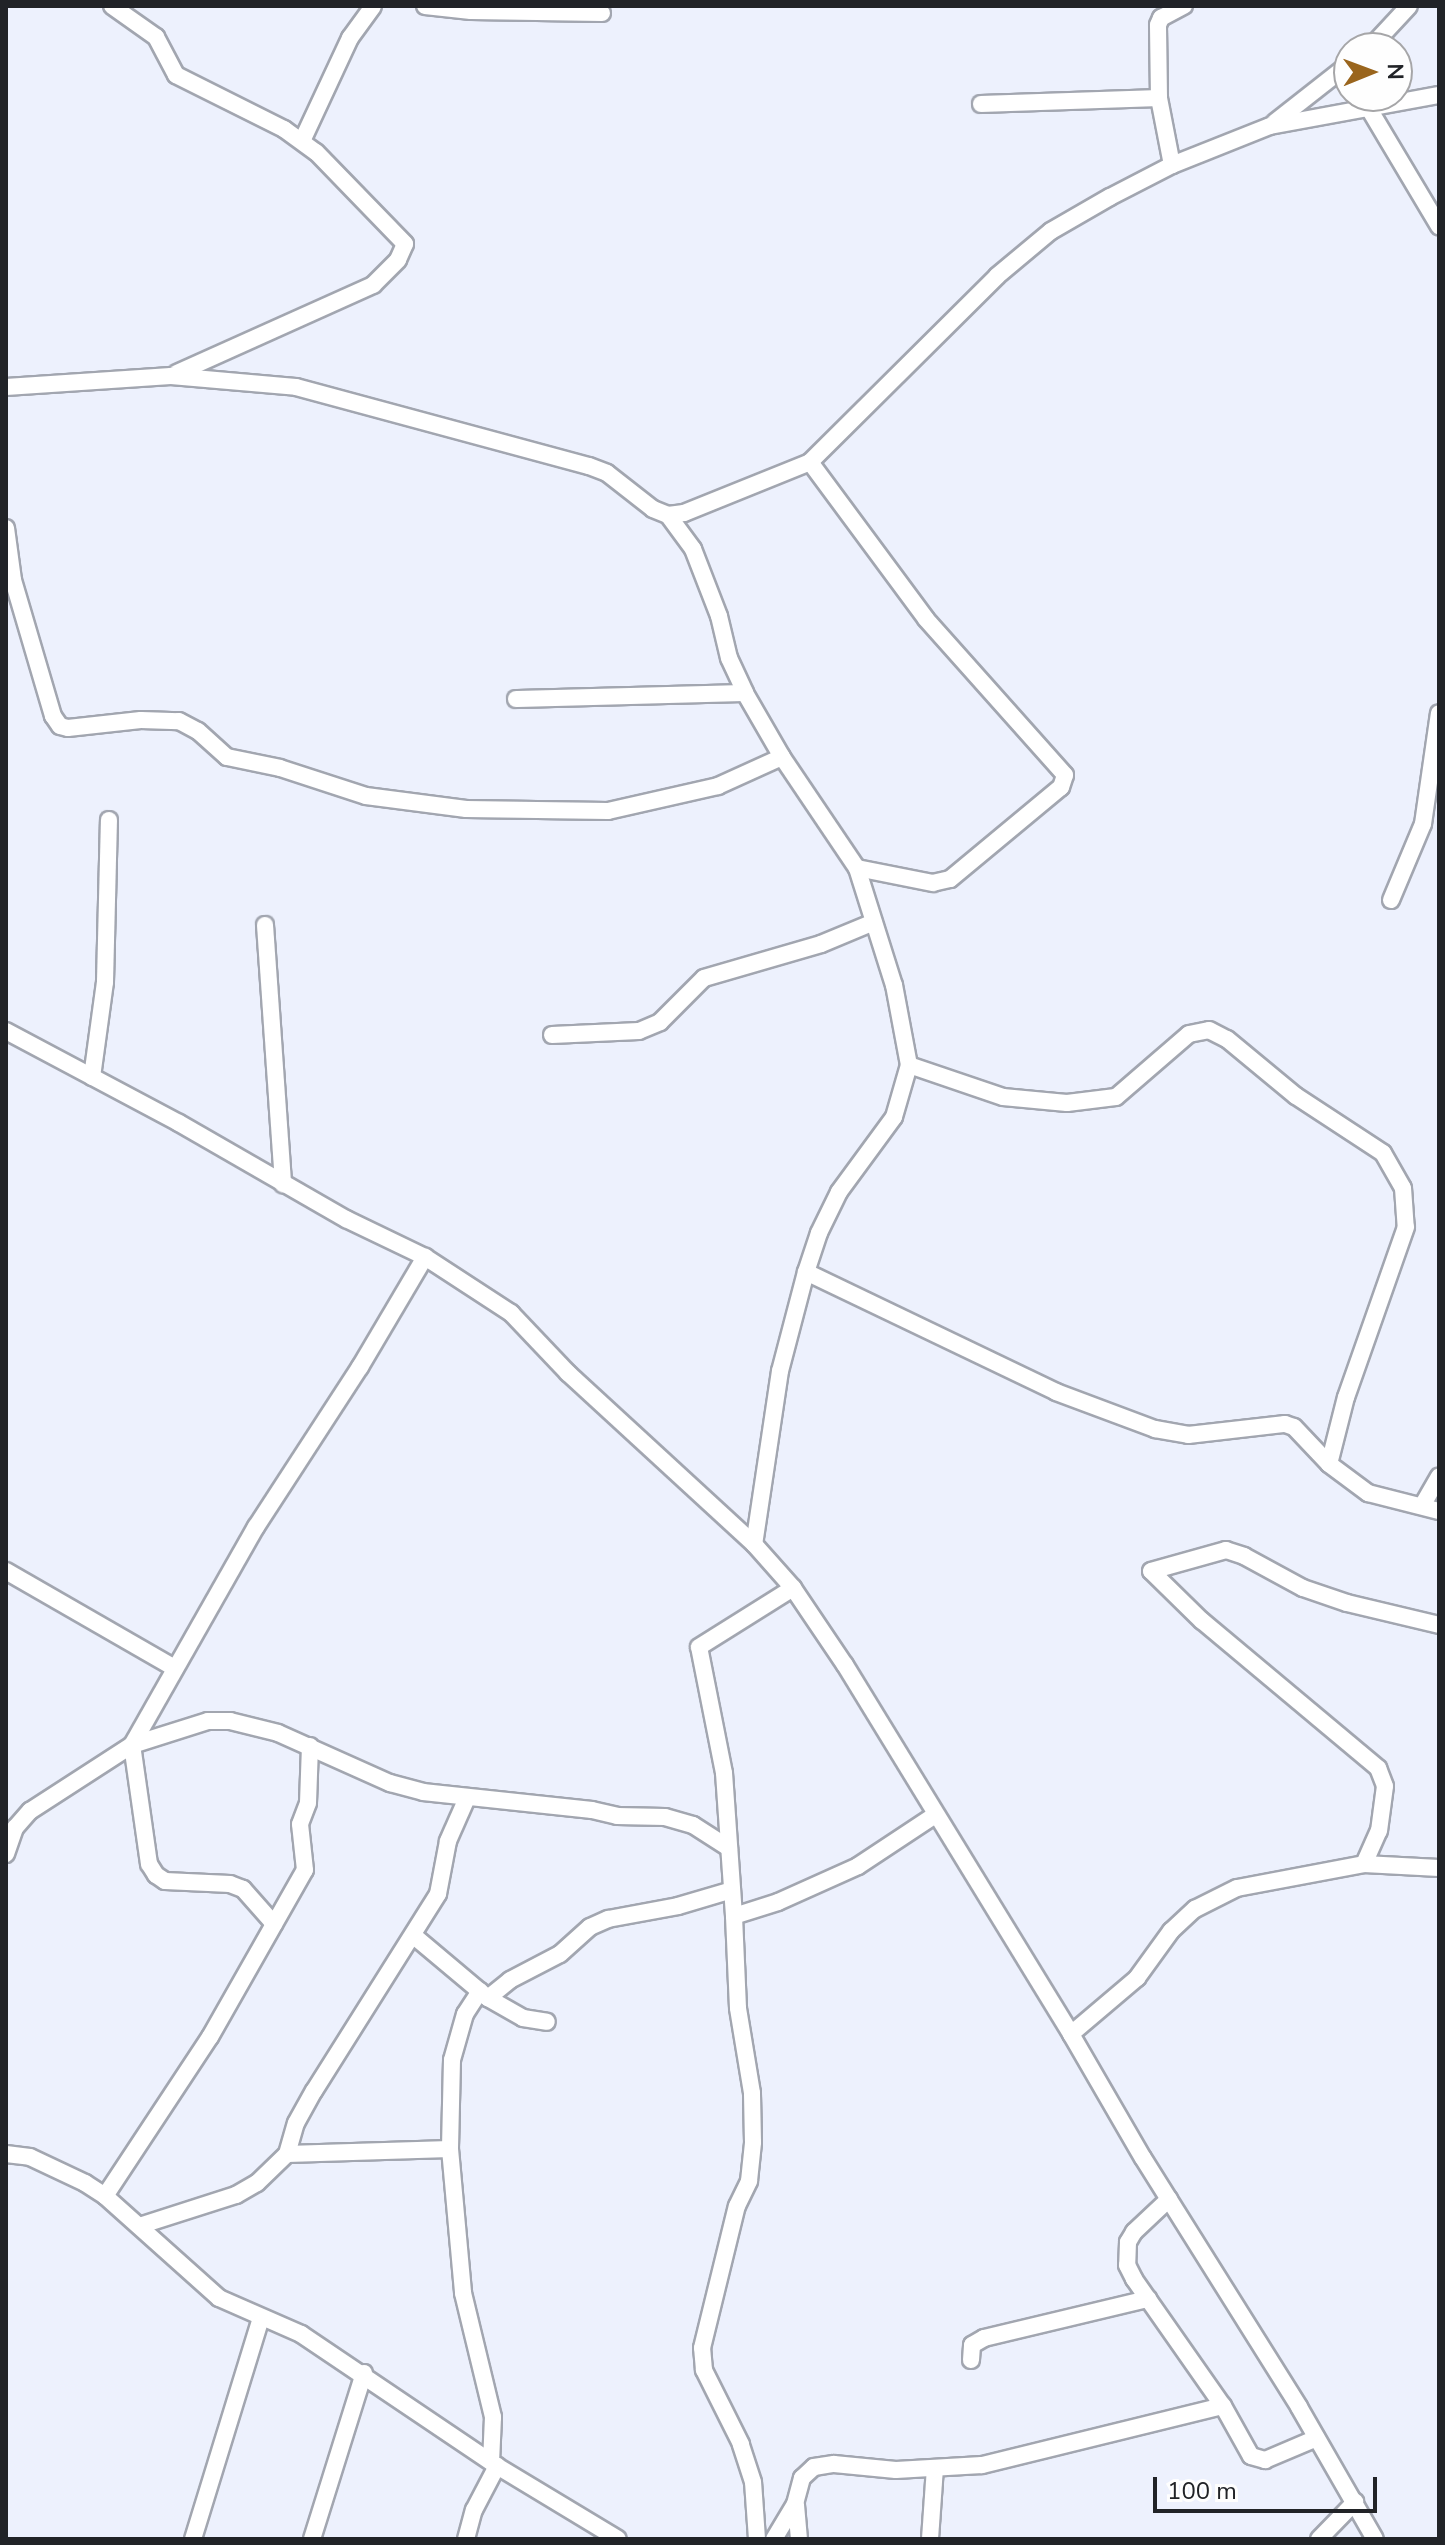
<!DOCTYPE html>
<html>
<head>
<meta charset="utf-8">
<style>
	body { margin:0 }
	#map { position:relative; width:1445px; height:2545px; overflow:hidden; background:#edf1fd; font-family:"Nunito Sans",sans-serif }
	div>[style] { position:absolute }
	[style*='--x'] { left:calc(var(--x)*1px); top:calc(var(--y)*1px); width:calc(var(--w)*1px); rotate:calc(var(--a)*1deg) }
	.roads { filter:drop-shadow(2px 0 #a2a6b0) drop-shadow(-2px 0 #a2a6b0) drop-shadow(0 2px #a2a6b0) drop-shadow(0 -2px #a2a6b0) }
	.minor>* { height:16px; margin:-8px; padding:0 8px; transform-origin:8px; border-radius:8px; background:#fff }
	span { translate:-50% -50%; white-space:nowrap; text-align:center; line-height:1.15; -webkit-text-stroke:8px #fefefe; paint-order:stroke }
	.frame { position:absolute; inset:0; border:8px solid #212327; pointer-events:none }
	.north { position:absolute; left:1333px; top:32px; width:80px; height:80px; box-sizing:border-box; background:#fefefe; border:2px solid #a6a6a8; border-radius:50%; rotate:89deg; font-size:22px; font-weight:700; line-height:32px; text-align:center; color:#212327 }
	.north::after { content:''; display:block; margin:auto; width:28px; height:36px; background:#9a651d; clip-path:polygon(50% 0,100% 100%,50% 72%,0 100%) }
	.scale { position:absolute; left:1153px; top:2477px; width:224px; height:36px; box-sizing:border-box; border:4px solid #212327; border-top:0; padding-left:10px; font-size:24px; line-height:28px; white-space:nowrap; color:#212327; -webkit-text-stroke:6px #fefefe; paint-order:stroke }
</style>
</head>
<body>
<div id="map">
	<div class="roads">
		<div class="minor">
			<i style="--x:112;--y:6;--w:54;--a:35.2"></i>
			<i style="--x:156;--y:37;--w:43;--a:62.2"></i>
			<i style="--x:176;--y:75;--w:121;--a:26.6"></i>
			<i style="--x:284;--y:129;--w:39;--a:36"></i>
			<i style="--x:316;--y:152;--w:128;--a:45.9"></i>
			<i style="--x:405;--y:244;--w:17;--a:114"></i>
			<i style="--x:398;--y:260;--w:35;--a:135"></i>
			<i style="--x:373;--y:285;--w:215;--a:155.8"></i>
			<i style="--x:425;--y:6;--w:46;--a:6.2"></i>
			<i style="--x:471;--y:11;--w:131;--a:0.9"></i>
			<i style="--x:1370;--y:48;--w:57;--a:-47.1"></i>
			<i style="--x:981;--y:104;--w:178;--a:-1.9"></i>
			<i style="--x:1368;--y:107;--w:139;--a:59.2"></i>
			<i style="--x:1275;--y:122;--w:94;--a:-38.1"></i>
			<i style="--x:302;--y:141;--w:114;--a:-65"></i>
			<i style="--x:350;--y:38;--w:39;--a:-54"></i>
			<i style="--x:1172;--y:165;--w:68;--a:-101"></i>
			<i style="--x:1159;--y:98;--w:73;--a:-90.8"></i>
			<i style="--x:1158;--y:25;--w:8;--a:-67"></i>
			<i style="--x:1161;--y:18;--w:26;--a:-28"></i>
			<i style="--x:6;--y:387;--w:165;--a:-3.8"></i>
			<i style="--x:171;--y:376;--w:125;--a:5"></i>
			<i style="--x:296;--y:387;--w:303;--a:15.1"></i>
			<i style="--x:589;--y:466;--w:19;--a:21"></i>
			<i style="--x:607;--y:473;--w:58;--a:38"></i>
			<i style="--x:653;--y:509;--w:16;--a:22"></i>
			<i style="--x:668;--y:515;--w:16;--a:-7"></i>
			<i style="--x:684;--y:513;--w:136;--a:-22"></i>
			<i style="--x:810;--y:462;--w:264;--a:-44.8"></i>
			<i style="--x:997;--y:276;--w:70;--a:-39.8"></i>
			<i style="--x:1051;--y:231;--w:68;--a:-30"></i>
			<i style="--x:1110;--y:197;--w:70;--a:-27.3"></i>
			<i style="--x:1172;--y:165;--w:105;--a:-21.7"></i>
			<i style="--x:1270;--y:126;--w:172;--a:-10.4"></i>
			<i style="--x:810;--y:462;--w:195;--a:53.5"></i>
			<i style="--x:926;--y:619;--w:209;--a:48.3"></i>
			<i style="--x:1065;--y:775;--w:13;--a:108"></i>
			<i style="--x:1061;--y:787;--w:144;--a:140.3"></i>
			<i style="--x:950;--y:879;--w:17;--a:167"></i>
			<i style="--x:933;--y:883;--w:77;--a:-168.8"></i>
			<i style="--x:668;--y:515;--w:42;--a:53.7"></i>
			<i style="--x:693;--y:549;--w:72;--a:68.8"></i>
			<i style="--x:719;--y:616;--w:43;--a:76.6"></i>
			<i style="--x:729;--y:658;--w:38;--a:65"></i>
			<i style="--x:745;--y:693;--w:74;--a:60"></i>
			<i style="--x:782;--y:757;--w:134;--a:56"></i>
			<i style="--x:857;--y:868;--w:123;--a:72.5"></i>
			<i style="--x:894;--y:985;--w:81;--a:79.4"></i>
			<i style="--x:909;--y:1065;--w:54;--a:106.1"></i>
			<i style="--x:894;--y:1117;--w:93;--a:126.3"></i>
			<i style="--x:839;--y:1192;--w:46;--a:116"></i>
			<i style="--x:819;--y:1233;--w:41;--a:108.4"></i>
			<i style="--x:806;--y:1272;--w:102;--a:104.7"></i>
			<i style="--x:780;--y:1371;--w:175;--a:98.5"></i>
			<i style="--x:6;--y:528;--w:52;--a:82.3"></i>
			<i style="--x:13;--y:580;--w:142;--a:73.6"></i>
			<i style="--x:53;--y:716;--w:12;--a:55"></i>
			<i style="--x:60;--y:726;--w:8;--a:14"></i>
			<i style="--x:68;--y:728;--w:73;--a:-6.3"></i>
			<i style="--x:141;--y:720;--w:38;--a:2"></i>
			<i style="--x:179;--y:721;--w:21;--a:28"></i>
			<i style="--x:198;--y:731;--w:39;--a:42"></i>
			<i style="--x:227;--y:757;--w:54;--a:11.7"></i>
			<i style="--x:280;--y:768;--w:90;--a:18"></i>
			<i style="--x:366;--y:796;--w:101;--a:7.4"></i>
			<i style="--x:466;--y:809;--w:142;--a:0.8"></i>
			<i style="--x:608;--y:811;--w:113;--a:-12.8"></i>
			<i style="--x:718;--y:786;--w:70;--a:-24.4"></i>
			<i style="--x:516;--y:699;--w:229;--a:-1.5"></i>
			<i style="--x:1391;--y:900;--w:82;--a:-67.2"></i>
			<i style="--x:1423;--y:824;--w:112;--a:-81.8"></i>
			<i style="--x:265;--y:925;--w:260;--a:86"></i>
			<i style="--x:6;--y:1031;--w:196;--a:28"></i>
			<i style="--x:179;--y:1123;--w:193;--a:29.9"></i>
			<i style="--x:346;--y:1219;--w:88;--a:25.7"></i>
			<i style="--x:425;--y:1257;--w:103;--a:33.1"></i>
			<i style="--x:511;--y:1313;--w:83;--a:46.5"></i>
			<i style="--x:568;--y:1373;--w:253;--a:42.6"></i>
			<i style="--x:754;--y:1544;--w:59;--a:48.4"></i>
			<i style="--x:793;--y:1588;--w:93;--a:56"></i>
			<i style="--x:845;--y:1665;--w:433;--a:58.5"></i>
			<i style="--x:1071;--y:2034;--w:143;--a:59.9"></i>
			<i style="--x:1143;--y:2158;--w:294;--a:57.9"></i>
			<i style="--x:1299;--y:2407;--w:152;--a:60.1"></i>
			<i style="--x:552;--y:1035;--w:87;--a:-2.6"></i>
			<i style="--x:639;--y:1031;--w:23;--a:-23"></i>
			<i style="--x:660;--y:1022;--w:62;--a:-45"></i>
			<i style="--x:704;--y:978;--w:122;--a:-16.2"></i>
			<i style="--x:821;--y:944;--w:57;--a:-22.5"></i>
			<i style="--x:909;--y:1065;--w:99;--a:18.8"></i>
			<i style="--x:1003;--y:1097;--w:64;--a:5.4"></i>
			<i style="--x:1067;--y:1103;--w:49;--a:-7"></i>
			<i style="--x:1116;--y:1097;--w:96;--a:-40.8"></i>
			<i style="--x:1189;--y:1034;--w:20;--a:-11"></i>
			<i style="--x:1209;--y:1030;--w:20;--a:27"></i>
			<i style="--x:1227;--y:1039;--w:89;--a:39.6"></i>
			<i style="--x:1296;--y:1096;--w:104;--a:33.2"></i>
			<i style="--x:1383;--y:1153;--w:40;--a:60.3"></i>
			<i style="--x:1403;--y:1188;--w:39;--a:86"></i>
			<i style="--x:1406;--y:1227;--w:180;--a:109.4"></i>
			<i style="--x:1346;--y:1397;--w:69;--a:104.2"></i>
			<i style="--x:92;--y:1077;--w:96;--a:-82.2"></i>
			<i style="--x:105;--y:982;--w:162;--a:-88.6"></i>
			<i style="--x:806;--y:1272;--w:277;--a:25.6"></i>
			<i style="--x:1056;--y:1392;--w:106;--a:20.5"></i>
			<i style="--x:1155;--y:1429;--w:34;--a:10"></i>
			<i style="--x:1188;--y:1435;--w:98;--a:-6.5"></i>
			<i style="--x:1285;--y:1424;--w:9;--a:18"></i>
			<i style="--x:1294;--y:1427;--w:51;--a:46.6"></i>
			<i style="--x:1329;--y:1464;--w:49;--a:36.6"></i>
			<i style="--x:1368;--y:1493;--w:73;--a:14.2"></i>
			<i style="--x:1422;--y:1506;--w:34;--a:-60"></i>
			<i style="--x:6;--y:1571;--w:195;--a:29.9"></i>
			<i style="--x:6;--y:1854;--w:28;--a:-71"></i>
			<i style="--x:15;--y:1828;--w:23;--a:-49"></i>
			<i style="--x:30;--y:1811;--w:121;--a:-32.9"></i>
			<i style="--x:132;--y:1745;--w:80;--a:-17.5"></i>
			<i style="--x:208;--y:1721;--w:22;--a:0"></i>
			<i style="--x:230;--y:1721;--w:49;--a:14"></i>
			<i style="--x:278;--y:1733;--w:123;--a:24.1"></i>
			<i style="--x:390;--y:1783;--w:34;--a:15"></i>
			<i style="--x:423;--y:1792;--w:170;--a:6.1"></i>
			<i style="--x:592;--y:1810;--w:26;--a:13"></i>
			<i style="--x:617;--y:1816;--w:48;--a:1.2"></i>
			<i style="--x:665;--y:1817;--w:29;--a:16"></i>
			<i style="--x:693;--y:1825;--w:43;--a:32.6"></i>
			<i style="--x:1364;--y:1864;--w:36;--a:-66"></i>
			<i style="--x:1379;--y:1831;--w:45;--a:-82.4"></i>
			<i style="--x:1385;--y:1786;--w:19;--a:-111"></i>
			<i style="--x:1378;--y:1768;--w:229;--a:-140.1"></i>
			<i style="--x:1202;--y:1621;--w:71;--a:-135.6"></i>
			<i style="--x:1151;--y:1571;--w:78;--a:-15.6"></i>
			<i style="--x:1226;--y:1550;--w:19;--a:18"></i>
			<i style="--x:1244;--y:1556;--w:67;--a:28.5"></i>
			<i style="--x:1303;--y:1588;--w:46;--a:18.8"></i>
			<i style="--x:1347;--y:1603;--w:95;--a:13.4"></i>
			<i style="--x:734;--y:1916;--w:143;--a:-94"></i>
			<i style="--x:724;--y:1773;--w:128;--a:-101.2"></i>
			<i style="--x:699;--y:1647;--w:111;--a:-32.1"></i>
			<i style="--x:274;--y:1924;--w:47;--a:-131.5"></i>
			<i style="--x:243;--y:1889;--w:14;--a:-159"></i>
			<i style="--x:230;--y:1884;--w:65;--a:-177.4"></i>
			<i style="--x:165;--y:1881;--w:11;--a:-146"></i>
			<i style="--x:156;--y:1875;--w:13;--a:-122"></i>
			<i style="--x:149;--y:1864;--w:120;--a:-98.1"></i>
			<i style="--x:132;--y:1745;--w:251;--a:-60.4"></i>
			<i style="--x:256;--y:1527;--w:191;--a:-57"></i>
			<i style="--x:360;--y:1367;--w:128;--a:-59.4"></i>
			<i style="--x:414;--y:1936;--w:97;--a:40"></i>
			<i style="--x:488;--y:1998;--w:40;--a:29.7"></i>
			<i style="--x:523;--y:2018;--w:24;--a:9"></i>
			<i style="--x:480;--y:1991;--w:27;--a:123"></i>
			<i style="--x:465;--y:2014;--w:48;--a:105.8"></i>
			<i style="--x:452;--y:2060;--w:89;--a:91.3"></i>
			<i style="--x:450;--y:2149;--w:145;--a:84.8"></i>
			<i style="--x:463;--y:2293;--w:128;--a:76.4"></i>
			<i style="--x:493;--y:2417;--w:45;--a:92.5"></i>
			<i style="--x:488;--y:1998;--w:28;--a:-39"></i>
			<i style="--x:510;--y:1980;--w:56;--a:-27.5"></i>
			<i style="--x:560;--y:1954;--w:40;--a:-42"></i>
			<i style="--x:590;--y:1927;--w:20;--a:-24"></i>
			<i style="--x:608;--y:1919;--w:71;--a:-10.5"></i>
			<i style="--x:678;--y:1906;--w:56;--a:-16.5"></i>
			<i style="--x:1071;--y:2034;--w:87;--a:-40.3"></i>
			<i style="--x:1137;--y:1978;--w:58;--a:-54.1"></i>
			<i style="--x:1171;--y:1931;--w:33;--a:-43"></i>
			<i style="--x:1195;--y:1909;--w:47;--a:-26.6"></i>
			<i style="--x:1237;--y:1888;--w:129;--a:-10.7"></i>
			<i style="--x:1364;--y:1864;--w:75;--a:3.1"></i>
			<i style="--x:6;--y:2154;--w:24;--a:7"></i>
			<i style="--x:30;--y:2157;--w:61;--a:25.3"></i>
			<i style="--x:85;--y:2183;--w:24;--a:33"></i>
			<i style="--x:105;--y:2196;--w:153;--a:41.8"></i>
			<i style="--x:219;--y:2298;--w:90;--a:23.7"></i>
			<i style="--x:301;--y:2334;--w:236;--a:34"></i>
			<i style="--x:497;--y:2466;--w:141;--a:31.1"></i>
			<i style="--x:287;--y:2154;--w:163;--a:-1.8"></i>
			<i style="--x:105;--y:2196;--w:191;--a:-56.6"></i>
			<i style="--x:210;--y:2037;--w:192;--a:-60.4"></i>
			<i style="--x:305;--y:1870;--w:46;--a:-96.2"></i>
			<i style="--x:300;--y:1824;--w:22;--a:-69"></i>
			<i style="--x:308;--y:1803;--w:57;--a:-88"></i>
			<i style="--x:1169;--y:2199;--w:48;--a:136.7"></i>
			<i style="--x:1134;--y:2232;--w:12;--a:121"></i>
			<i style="--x:1128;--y:2242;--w:23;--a:92"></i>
			<i style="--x:1127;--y:2265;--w:16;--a:63"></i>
			<i style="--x:1134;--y:2279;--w:155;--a:55"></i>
			<i style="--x:1223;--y:2406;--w:57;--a:60.8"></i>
			<i style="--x:1251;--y:2456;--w:15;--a:16"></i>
			<i style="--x:1265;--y:2460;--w:56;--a:-22.9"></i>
			<i style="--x:139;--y:2226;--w:102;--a:-17.7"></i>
			<i style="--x:236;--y:2195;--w:24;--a:-30"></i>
			<i style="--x:257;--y:2183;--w:42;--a:-44"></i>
			<i style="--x:287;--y:2154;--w:32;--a:-74"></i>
			<i style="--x:296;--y:2123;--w:37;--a:-61"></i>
			<i style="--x:314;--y:2091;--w:233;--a:-57.8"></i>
			<i style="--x:438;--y:1894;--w:54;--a:-79.3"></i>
			<i style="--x:448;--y:1841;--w:47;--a:-66.2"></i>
			<i style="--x:971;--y:2360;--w:15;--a:-86"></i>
			<i style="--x:972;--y:2345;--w:14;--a:-30"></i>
			<i style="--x:984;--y:2338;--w:169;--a:-13.4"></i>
			<i style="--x:796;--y:2505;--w:34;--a:85"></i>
			<i style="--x:193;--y:2539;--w:231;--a:-72.9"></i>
			<i style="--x:312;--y:2539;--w:174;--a:-72.6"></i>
			<i style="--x:466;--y:2539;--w:30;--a:-75"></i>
			<i style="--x:474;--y:2510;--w:50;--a:-62.4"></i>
			<i style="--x:757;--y:2539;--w:57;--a:-94"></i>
			<i style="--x:753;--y:2482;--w:40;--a:-108"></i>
			<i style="--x:741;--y:2444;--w:83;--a:-116.6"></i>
			<i style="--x:704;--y:2370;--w:22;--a:-95"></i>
			<i style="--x:702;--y:2348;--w:146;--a:-76.2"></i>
			<i style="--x:737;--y:2206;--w:28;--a:-64"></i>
			<i style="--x:749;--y:2181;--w:39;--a:-84"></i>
			<i style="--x:753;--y:2142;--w:49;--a:-91.2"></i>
			<i style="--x:752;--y:2093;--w:86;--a:-99.4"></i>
			<i style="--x:738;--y:2008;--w:92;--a:-92.5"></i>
			<i style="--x:734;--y:1916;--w:46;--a:-17.7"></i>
			<i style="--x:778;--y:1902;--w:88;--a:-24.2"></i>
			<i style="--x:858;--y:1866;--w:92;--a:-33.5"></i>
			<i style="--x:774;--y:2539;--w:41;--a:-59"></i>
			<i style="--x:795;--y:2504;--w:27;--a:-75"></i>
			<i style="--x:802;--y:2478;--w:16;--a:-43"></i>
			<i style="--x:814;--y:2467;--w:20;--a:-9"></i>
			<i style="--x:834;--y:2464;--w:62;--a:5.5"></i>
			<i style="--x:896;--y:2470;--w:86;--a:-3.3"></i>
			<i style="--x:982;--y:2465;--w:248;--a:-13.8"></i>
			<i style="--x:930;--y:2539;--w:71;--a:-86"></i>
			<i style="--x:1319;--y:2539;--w:52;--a:-45.8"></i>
		</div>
	</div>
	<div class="frame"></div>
	<div class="north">N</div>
	<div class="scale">100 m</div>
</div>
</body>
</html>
